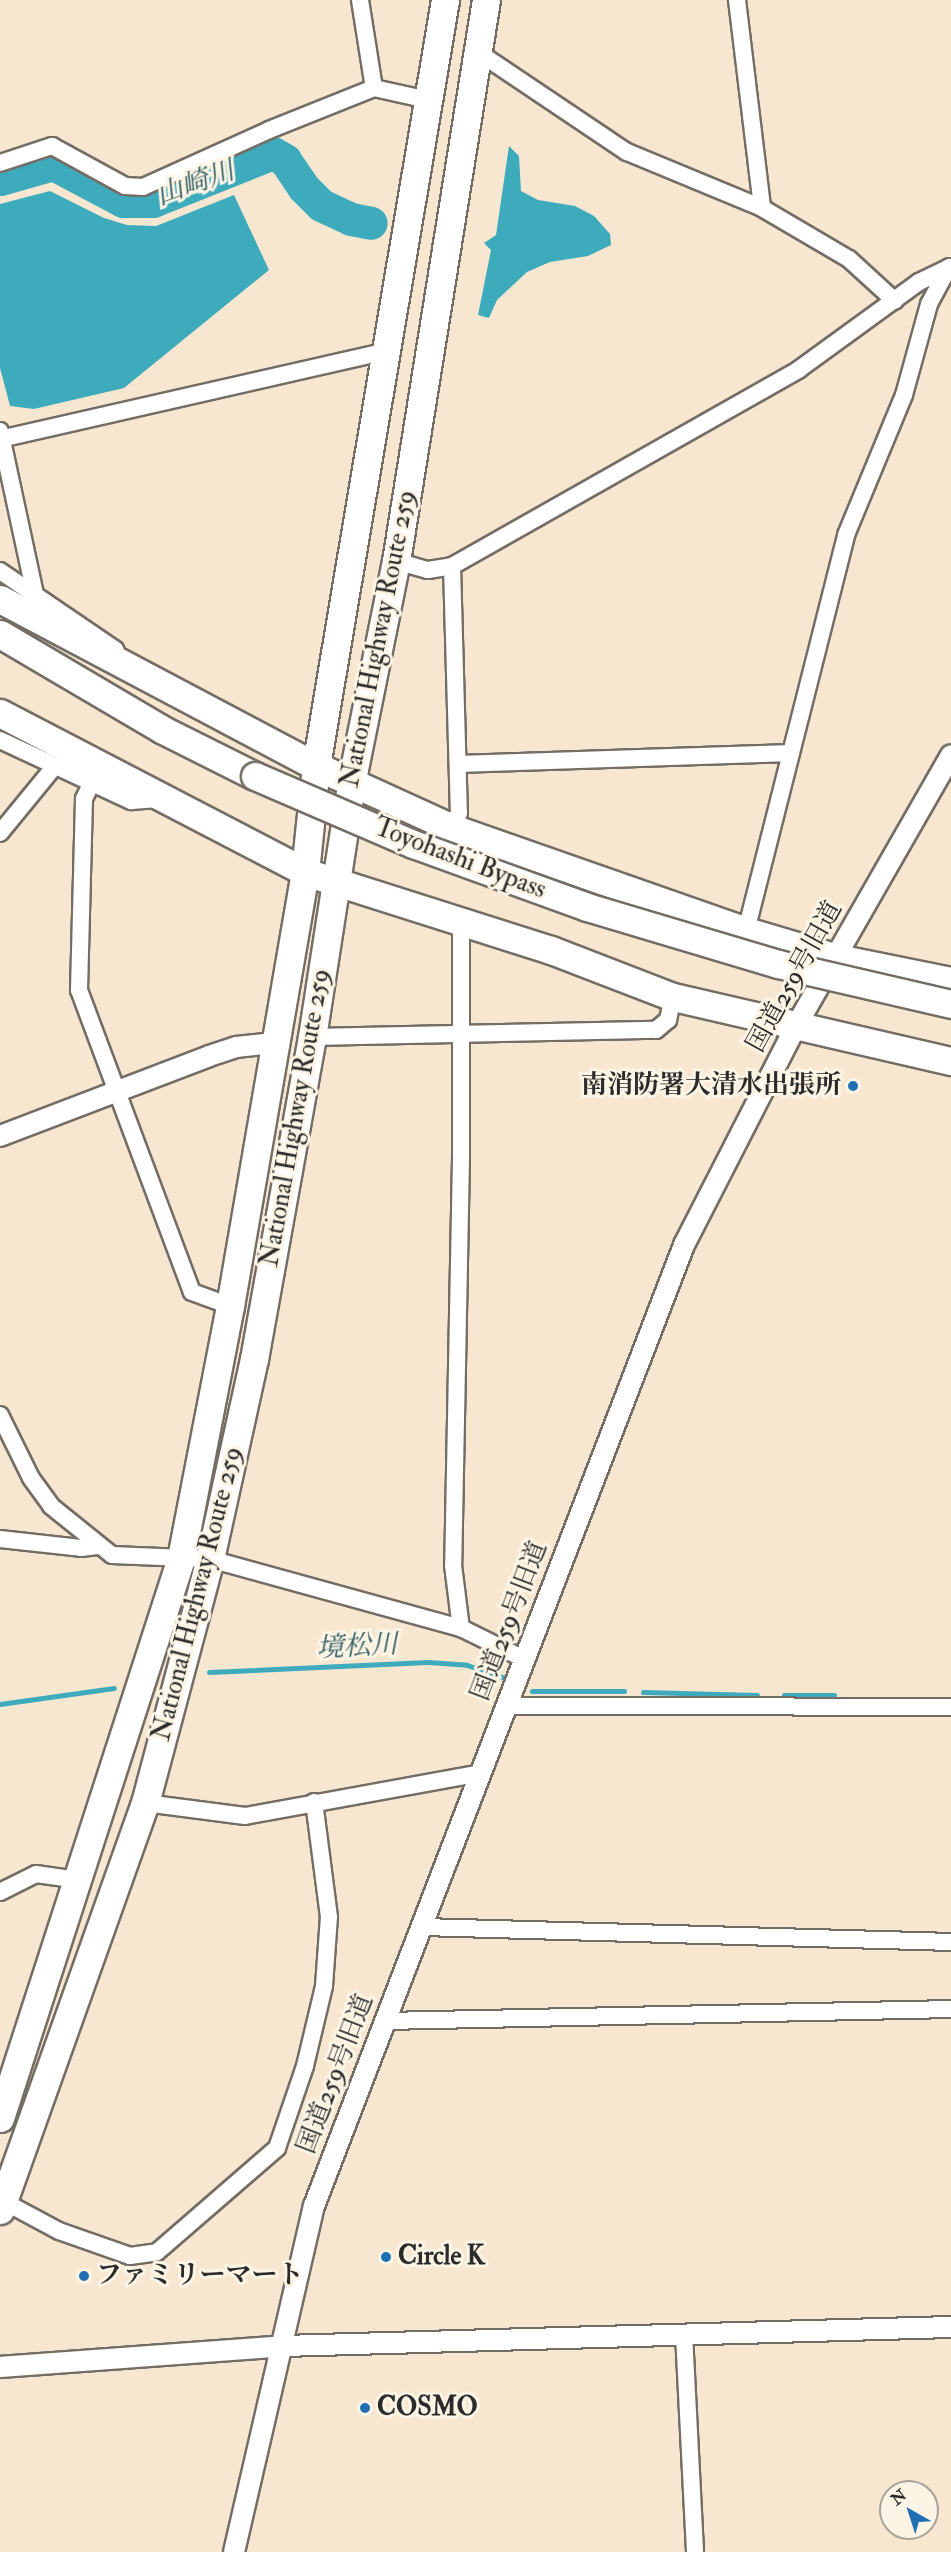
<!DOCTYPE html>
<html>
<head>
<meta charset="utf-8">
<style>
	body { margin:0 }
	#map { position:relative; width:951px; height:2552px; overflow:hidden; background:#f8e7d0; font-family:"IM FELL Double Pica","Noto Serif JP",serif }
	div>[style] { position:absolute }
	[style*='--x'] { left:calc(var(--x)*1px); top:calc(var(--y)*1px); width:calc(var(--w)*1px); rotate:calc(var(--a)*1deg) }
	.water>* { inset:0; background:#3eabbd }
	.stream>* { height:5px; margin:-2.5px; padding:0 2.5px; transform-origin:2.5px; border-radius:2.5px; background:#3eabbd }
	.river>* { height:33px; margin:-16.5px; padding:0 16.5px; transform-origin:16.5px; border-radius:16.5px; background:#3eabbd }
	.roads { filter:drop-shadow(2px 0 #736d65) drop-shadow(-2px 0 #736d65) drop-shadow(0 2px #736d65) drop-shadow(0 -2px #736d65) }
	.minor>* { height:16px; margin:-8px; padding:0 8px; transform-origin:8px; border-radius:8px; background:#fff }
	.tertiary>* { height:20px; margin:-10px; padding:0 10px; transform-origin:10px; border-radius:10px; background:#fff }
	.trunk>* { height:27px; margin:-13.5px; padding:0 13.5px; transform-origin:13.5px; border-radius:13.5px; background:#fff }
	.bridges { filter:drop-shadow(2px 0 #736d65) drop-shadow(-2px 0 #736d65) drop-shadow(0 2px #736d65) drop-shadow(0 -2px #736d65) }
	.trunk-bridge>* { height:27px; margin:-13.5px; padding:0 13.5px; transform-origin:13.5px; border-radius:13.5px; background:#fff }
	.dots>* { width:16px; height:16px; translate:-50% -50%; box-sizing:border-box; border:3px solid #fcf5e5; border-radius:50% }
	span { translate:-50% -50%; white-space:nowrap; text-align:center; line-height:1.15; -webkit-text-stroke:6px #fcf5e5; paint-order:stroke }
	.street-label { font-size:26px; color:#2b2b2b }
	.poi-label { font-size:26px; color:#2b2b2b; font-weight:700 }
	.right { translate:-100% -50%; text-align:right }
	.left { translate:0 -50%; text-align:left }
	.water-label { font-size:27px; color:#335e65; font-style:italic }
	.north { position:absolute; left:879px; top:2480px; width:60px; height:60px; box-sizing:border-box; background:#fcf5e5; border:2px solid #a8a49b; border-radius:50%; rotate:321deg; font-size:16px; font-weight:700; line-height:24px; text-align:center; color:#2b2b2b }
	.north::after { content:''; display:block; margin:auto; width:21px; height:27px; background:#1f6fb2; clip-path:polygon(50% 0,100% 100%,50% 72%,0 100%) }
</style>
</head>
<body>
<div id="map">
	<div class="water">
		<i style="clip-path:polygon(509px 146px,519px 156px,521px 191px,538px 200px,575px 206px,594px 216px,610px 234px,611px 245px,588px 256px,550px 262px,527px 272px,497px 300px,489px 318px,478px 315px,491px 250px,484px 243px,496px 235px)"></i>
		<i style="clip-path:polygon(50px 191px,104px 218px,127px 225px,156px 226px,234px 195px,269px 270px,124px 388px,34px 409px,10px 406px,0 368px,0 204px)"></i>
	</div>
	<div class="stream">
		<i style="--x:209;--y:1672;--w:219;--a:-2.6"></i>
		<i style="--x:428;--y:1662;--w:39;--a:4"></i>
		<i style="--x:467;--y:1665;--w:40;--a:18.9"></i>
		<i style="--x:532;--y:1691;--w:92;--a:0"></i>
		<i style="--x:643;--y:1692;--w:114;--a:1.5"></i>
		<i style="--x:784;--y:1695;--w:50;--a:0"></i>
		<i style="--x:0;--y:1704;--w:115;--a:-8"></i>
	</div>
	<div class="river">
		<i style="--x:0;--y:179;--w:55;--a:-15.8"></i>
		<i style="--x:53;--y:164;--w:79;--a:27.9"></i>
		<i style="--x:123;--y:201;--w:30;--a:0"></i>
		<i style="--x:153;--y:201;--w:129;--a:-21.8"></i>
		<i style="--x:273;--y:153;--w:14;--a:30"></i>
		<i style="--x:285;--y:160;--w:32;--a:56"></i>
		<i style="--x:303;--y:187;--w:25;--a:45"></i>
		<i style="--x:321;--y:205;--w:33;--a:25"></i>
		<i style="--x:351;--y:219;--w:20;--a:11"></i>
	</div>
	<div class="roads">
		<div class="minor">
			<i style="--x:360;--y:0;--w:89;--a:81"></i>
			<i style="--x:737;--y:0;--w:209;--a:83.1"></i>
			<i style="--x:478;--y:52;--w:179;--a:33.9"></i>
			<i style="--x:627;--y:152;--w:146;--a:22.5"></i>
			<i style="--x:762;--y:208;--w:101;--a:30.4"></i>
			<i style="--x:849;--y:259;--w:62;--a:42.4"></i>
			<i style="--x:0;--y:163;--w:55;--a:-18.1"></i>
			<i style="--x:52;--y:146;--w:83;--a:28.7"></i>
			<i style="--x:125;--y:186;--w:18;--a:3"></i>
			<i style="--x:143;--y:187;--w:138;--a:-24.3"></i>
			<i style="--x:269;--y:130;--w:113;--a:-21.8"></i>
			<i style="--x:374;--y:88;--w:55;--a:12.5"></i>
			<i style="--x:0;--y:431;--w:167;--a:77.9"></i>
			<i style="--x:0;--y:439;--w:397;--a:-12.8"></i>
			<i style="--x:396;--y:561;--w:33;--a:16"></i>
			<i style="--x:428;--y:570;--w:24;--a:-9"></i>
			<i style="--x:452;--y:566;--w:398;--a:-29.5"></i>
			<i style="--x:798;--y:370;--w:150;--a:-36"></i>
			<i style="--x:919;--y:282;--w:34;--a:-26"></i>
			<i style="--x:452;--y:566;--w:247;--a:88.4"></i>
			<i style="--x:459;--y:813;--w:17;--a:115"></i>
			<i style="--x:0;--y:571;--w:140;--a:34.3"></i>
			<i style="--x:0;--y:740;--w:145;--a:25"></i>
			<i style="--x:131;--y:801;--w:28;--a:-4"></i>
			<i style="--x:458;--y:764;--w:333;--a:-1.9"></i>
			<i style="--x:91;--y:784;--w:17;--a:115"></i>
			<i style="--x:84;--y:799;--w:191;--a:91.5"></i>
			<i style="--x:79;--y:990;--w:322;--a:69.5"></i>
			<i style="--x:192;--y:1292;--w:40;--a:20.2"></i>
			<i style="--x:0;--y:833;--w:85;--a:-50.7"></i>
			<i style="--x:461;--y:925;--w:233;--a:90"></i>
			<i style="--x:461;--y:1158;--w:407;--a:91.1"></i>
			<i style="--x:453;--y:1565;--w:64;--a:82.8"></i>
			<i style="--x:746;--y:931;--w:408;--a:-75.8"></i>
			<i style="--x:846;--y:535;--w:152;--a:-67.5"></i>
			<i style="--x:904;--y:395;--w:94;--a:-74.6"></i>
			<i style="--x:929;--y:304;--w:42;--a:-61.6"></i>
			<i style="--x:312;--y:1037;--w:344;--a:-1.2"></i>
			<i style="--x:656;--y:1030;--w:16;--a:-40"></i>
			<i style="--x:668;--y:1020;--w:24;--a:-78"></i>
			<i style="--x:0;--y:1415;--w:70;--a:63.8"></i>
			<i style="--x:31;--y:1478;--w:34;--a:54"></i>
			<i style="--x:51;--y:1506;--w:78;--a:38.8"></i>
			<i style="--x:112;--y:1555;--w:98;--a:2.3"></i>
			<i style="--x:210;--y:1559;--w:260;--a:15.4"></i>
			<i style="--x:461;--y:1628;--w:70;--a:26.2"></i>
			<i style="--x:0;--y:1539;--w:81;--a:6.3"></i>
			<i style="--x:81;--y:1548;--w:16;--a:-7"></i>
			<i style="--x:506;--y:1706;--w:445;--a:0.1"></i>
			<i style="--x:145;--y:1803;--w:101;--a:7.4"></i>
			<i style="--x:245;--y:1816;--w:241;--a:-10.3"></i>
			<i style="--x:0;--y:1892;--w:40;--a:-26.6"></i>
			<i style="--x:36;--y:1874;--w:42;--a:8.1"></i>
			<i style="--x:422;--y:1927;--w:529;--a:1.62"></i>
			<i style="--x:385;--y:2021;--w:566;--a:-1.21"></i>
			<i style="--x:3;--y:2201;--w:64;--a:28.2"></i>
			<i style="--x:59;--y:2231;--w:75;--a:19.4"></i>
			<i style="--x:130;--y:2256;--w:27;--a:-8"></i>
			<i style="--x:157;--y:2252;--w:159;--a:-40.9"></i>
			<i style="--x:277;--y:2148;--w:87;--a:-71.1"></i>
			<i style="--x:305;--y:2066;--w:82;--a:-76.6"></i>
			<i style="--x:324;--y:1986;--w:69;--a:-85.9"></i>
			<i style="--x:329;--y:1917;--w:116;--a:-97.4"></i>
			<i style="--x:684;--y:2334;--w:218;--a:87.1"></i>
		</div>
		<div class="tertiary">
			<i style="--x:0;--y:1136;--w:224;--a:-20.9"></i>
			<i style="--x:209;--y:1056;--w:28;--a:-18"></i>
			<i style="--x:236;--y:1047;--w:39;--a:-6"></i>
			<i style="--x:0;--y:2367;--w:284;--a:-4.2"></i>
			<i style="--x:283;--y:2346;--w:668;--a:-1.63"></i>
			<i style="--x:234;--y:2552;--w:355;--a:-77"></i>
			<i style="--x:314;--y:2206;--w:1030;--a:-68.94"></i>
			<i style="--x:684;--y:1245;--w:246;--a:-62.9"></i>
			<i style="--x:796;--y:1026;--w:312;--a:-60.2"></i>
		</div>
		<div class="trunk">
			<i style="--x:0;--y:599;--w:357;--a:27.9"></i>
			<i style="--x:316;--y:766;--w:149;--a:24.5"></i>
			<i style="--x:452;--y:828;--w:312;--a:19.3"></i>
			<i style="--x:746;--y:931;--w:95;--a:16.5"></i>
			<i style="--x:837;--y:958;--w:116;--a:11.4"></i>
			<i style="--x:0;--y:634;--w:189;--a:30.5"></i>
			<i style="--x:163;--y:730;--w:103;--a:26.6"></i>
			<i style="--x:0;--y:713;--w:344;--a:27.5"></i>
			<i style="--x:305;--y:872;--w:258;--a:17.6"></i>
			<i style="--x:551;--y:950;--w:131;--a:21.1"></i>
			<i style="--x:673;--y:997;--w:285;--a:13"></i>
			<i style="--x:0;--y:2118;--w:589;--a:-72.09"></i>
			<i style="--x:181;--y:1558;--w:257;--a:-79"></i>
			<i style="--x:230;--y:1306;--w:440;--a:-80.2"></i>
			<i style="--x:305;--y:872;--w:107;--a:-84.1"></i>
			<i style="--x:316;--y:766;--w:777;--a:-80.44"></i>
			<i style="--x:0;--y:2210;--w:432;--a:-70.4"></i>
			<i style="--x:145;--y:1803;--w:253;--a:-75.1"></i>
			<i style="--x:210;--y:1559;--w:205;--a:-77.6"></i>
			<i style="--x:254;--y:1359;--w:327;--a:-79.8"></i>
			<i style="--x:312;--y:1037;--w:261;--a:-81.2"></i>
			<i style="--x:352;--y:779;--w:222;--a:-78.6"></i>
			<i style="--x:396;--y:561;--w:568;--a:-80.89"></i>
		</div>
	</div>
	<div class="bridges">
		<div class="trunk-bridge">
			<i style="--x:255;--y:776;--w:172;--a:23.3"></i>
			<i style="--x:413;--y:844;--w:185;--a:19.9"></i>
			<i style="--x:587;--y:907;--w:199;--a:16.6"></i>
			<i style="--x:778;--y:964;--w:178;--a:13"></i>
		</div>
	</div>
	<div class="dots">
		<i style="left:853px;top:1086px;background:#1f6fb2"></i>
		<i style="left:386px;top:2257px;background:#1f6fb2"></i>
		<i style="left:84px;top:2276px;background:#1f6fb2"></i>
		<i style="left:365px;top:2408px;background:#1f6fb2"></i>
	</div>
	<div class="street-label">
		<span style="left:379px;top:639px;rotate:-79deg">National Highway Route 259</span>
		<span style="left:460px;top:859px;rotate:21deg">Toyohashi Bypass</span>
		<span style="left:795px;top:977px;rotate:-61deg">国道259号旧道</span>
		<span style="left:296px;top:1118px;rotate:-80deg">National Highway Route 259</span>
		<span style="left:198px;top:1594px;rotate:-76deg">National Highway Route 259</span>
		<span style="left:510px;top:1621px;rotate:-69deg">国道259号旧道</span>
		<span style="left:336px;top:2074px;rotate:-69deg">国道259号旧道</span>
	</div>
	<div class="poi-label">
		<span class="right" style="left:841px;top:1086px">南消防署大清水出張所</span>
		<span class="left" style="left:398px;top:2257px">Circle K</span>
		<span class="left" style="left:96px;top:2276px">ファミリーマート</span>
		<span class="left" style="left:377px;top:2408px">COSMO</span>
	</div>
	<div class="water-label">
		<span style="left:195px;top:183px;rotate:-20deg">山崎川</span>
		<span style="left:357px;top:1646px;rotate:-3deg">境松川</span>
	</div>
	<div class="north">N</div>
</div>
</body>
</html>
